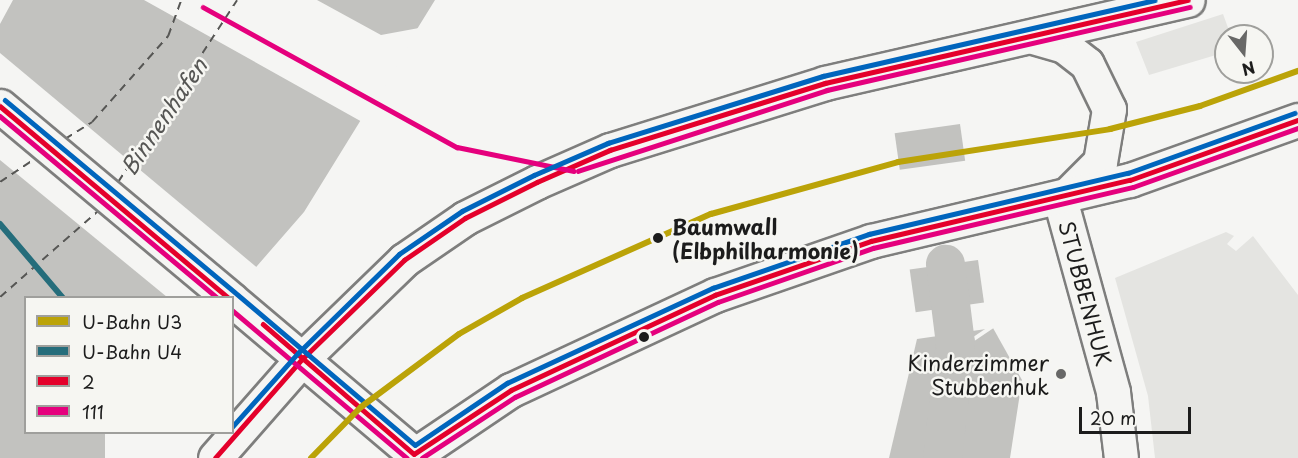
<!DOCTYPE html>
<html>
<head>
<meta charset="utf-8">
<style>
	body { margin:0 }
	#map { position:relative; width:1298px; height:458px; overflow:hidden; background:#f5f5f3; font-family:"Playpen Sans",sans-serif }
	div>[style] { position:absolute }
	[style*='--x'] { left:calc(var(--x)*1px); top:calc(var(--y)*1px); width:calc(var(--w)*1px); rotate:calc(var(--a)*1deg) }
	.green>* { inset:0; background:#e4e4e1 }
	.water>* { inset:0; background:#c2c2bf; transform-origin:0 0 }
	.pier>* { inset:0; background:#f5f5f3; transform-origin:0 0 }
	.canal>* { height:39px; margin:-19.5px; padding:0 19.5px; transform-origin:19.5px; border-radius:19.5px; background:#c2c2bf }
	.ferry>* { height:1.5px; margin-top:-0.75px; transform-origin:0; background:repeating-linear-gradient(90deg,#565654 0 8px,transparent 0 14px) }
	.roads { filter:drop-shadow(2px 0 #7e7e7d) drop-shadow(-2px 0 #7e7e7d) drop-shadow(0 2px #7e7e7d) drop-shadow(0 -2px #7e7e7d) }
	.minor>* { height:33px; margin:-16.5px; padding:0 16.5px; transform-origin:16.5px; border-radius:16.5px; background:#f5f5f3 }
	.major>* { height:33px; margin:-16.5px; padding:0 16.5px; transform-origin:16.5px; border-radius:16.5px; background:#f5f5f3 }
	.bus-1>* { height:4.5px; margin:-2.25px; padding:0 2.25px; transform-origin:2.25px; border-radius:2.25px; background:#e4002b }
	.bus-2>* { height:4.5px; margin:-2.25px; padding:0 2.25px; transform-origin:2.25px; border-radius:2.25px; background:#e5007d }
	.bus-3>* { height:4.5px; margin:-2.25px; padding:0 2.25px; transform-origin:2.25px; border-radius:2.25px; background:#0065bd }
	.metro-1>* { height:6px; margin:-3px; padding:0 3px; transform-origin:3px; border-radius:3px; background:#bba308 }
	.metro-2>* { height:6px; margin:-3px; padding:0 3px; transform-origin:3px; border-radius:3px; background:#256d7b }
	.dots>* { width:16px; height:16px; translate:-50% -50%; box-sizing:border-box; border:3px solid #f6f6f2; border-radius:50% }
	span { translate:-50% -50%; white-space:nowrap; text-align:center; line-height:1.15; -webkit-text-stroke:5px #f6f6f2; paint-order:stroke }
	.stop-label { font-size:21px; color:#1c1c1c; font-weight:700 }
	.left { translate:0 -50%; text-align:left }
	.street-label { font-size:21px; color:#1c1c1c }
	.poi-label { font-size:21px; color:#1c1c1c }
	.right { translate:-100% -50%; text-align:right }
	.water-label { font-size:22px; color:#565654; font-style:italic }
	.legend { position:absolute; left:24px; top:296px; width:210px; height:138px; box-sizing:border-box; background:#f6f6f2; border:2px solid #9f9f9c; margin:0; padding:8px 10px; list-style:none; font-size:18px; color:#1c1c1c }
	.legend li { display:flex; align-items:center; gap:12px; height:30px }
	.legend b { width:30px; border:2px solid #9f9f9c }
	.north { position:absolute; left:1214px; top:24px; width:60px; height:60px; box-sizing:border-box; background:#f6f6f2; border:2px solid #9f9f9c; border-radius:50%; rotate:163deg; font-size:16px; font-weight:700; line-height:24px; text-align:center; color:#1c1c1c }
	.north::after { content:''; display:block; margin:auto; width:21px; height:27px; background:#686867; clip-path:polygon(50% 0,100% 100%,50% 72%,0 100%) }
	.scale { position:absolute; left:1079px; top:407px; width:112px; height:27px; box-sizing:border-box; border:3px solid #1c1c1c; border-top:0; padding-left:8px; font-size:18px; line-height:21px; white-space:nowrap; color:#1c1c1c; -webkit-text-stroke:4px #f6f6f2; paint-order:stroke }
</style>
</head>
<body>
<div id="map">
	<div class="green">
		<i style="clip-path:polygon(1223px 14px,1231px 36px,1226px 36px,1226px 52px,1149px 75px,1136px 42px)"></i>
		<i style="clip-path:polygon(1226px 232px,1234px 236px,1227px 244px,1236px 251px,1253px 236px,1298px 295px,1298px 458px,1155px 458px,1148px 396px,1115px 278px)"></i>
	</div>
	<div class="water">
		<i style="clip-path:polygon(13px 0,435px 0,304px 212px,230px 297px,26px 298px,26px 432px,105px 433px,105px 458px,0 458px,0 24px)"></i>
		<i style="left:960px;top:124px;width:37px;height:66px;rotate:82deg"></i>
		<i style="left:978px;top:260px;width:43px;height:69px;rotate:82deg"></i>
		<i style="clip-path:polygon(993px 328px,1022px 380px,1010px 458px,889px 458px,917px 339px)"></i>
	</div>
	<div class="pier">
		<i style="clip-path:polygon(144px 0,317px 0,381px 35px,419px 28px,364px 123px)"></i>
		<i style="clip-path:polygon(0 53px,260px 270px,232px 299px,167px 297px,0 160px)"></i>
		<i style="left:991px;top:325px;width:4px;height:76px;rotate:56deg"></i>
	</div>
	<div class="canal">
		<i style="--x:942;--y:458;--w:116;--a:-83.6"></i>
		<i style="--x:955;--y:343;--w:80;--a:-97.2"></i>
	</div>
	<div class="ferry">
		<i style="--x:65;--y:139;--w:32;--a:-32"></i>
		<i style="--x:92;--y:122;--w:115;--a:-48.5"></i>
		<i style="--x:168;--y:36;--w:38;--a:-70"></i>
		<i style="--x:0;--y:182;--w:43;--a:-33.7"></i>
		<i style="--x:118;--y:182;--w:217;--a:-56.8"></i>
		<i style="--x:0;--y:297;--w:130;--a:-41.3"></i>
	</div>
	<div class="roads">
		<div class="minor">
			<i style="--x:1060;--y:199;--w:200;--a:74.6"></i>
			<i style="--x:1113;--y:392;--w:66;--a:83.1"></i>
		</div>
		<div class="major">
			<i style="--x:1036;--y:38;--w:29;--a:16"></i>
			<i style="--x:1064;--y:46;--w:29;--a:38"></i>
			<i style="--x:1087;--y:64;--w:50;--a:63.9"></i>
			<i style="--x:1109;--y:109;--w:54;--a:99.6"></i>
			<i style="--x:1100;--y:162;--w:47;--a:135"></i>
			<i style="--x:0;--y:106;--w:300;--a:39.9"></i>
			<i style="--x:232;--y:300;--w:238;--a:40.2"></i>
			<i style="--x:215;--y:458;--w:133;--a:-48.7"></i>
			<i style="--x:303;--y:358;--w:141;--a:-44.1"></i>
			<i style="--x:404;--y:260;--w:74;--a:-34.5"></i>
			<i style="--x:465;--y:218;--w:80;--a:-26.6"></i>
			<i style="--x:537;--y:182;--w:80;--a:-23.7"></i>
			<i style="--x:610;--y:150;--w:225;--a:-17.3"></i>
			<i style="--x:825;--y:83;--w:372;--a:-12.9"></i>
			<i style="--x:410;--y:458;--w:122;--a:-34"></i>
			<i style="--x:511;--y:390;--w:225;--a:-25"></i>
			<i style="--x:715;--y:295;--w:165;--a:-19.1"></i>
			<i style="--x:871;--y:241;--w:266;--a:-13.3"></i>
			<i style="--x:1130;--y:180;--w:178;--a:-19.7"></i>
		</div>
	</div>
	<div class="bus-1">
		<i style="--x:0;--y:106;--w:299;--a:40"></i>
		<i style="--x:263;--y:324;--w:199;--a:40.7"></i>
		<i style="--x:414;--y:454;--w:116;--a:-33.4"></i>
		<i style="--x:511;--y:390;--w:225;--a:-25"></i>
		<i style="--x:715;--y:295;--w:165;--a:-19.1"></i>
		<i style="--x:871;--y:241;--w:266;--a:-13.3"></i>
		<i style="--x:1130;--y:180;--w:178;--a:-19.7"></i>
		<i style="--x:215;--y:458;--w:133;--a:-48.7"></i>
		<i style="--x:303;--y:358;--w:141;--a:-44.1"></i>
		<i style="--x:404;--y:260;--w:74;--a:-34.5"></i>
		<i style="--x:465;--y:218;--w:80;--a:-26.6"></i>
		<i style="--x:537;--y:182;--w:80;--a:-23.7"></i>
		<i style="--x:610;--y:150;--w:225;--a:-17.3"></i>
		<i style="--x:825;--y:83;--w:372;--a:-12.9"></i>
	</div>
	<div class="bus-2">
		<i style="--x:203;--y:7;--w:290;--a:28.9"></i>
		<i style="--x:457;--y:147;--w:119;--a:11.6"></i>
		<i style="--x:0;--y:116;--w:284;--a:39.9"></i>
		<i style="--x:578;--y:171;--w:262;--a:-18"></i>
		<i style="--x:827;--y:90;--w:372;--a:-12.9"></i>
		<i style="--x:232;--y:310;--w:229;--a:40.2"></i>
		<i style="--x:422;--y:458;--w:111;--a:-33.3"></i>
		<i style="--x:515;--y:397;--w:224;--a:-25.1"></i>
		<i style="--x:718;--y:302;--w:164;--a:-19.2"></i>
		<i style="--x:873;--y:248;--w:267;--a:-13.2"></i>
		<i style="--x:1133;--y:187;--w:175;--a:-19.7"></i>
	</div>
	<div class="bus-3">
		<i style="--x:5;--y:100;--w:300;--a:39.9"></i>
		<i style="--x:237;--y:294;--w:233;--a:40.3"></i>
		<i style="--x:415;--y:445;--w:111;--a:-34"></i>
		<i style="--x:507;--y:383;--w:227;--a:-24.8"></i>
		<i style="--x:713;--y:288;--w:165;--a:-19.1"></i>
		<i style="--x:869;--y:234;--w:266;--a:-13.3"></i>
		<i style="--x:1128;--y:173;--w:177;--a:-19.8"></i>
		<i style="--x:232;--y:427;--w:99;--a:-48.3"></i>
		<i style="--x:298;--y:353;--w:141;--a:-44.4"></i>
		<i style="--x:399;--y:254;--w:76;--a:-34.3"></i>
		<i style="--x:462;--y:211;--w:80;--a:-26.6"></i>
		<i style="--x:534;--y:175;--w:81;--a:-23.4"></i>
		<i style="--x:608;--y:143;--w:225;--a:-17.3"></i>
		<i style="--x:823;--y:76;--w:340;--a:-12.9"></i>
	</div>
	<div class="metro-1">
		<i style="--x:311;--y:458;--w:71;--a:-45.6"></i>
		<i style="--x:361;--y:407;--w:122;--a:-36.7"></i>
		<i style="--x:459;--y:334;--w:73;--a:-29.7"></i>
		<i style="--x:522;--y:298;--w:207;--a:-24"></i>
		<i style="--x:711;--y:214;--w:194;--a:-15.5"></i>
		<i style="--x:898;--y:162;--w:215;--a:-8.8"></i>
		<i style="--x:1110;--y:129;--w:93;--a:-14.3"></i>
		<i style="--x:1200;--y:106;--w:104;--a:-19.7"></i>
	</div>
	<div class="metro-2">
		<i style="--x:0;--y:224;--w:97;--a:49.6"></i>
	</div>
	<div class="dots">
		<i style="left:658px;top:238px;background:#1c1c1c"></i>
		<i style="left:644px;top:337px;background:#1c1c1c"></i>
		<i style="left:1061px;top:374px;background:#686867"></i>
	</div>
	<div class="stop-label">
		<span class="left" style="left:672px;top:238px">Baumwall<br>(Elbphilharmonie)</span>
	</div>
	<div class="street-label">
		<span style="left:1086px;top:293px;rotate:75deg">STUBBENHUK</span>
	</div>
	<div class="poi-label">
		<span class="right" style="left:1049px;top:374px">Kinderzimmer<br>Stubbenhuk</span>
	</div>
	<div class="water-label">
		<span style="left:163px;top:116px;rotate:-56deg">Binnenhafen</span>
	</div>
	<ul class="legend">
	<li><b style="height:8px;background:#bba308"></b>U-Bahn U3</li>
	<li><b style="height:8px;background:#256d7b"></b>U-Bahn U4</li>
	<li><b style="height:8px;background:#e4002b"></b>2</li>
	<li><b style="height:8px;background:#e5007d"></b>111</li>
	</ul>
	<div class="north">N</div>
	<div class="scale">20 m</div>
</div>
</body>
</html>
